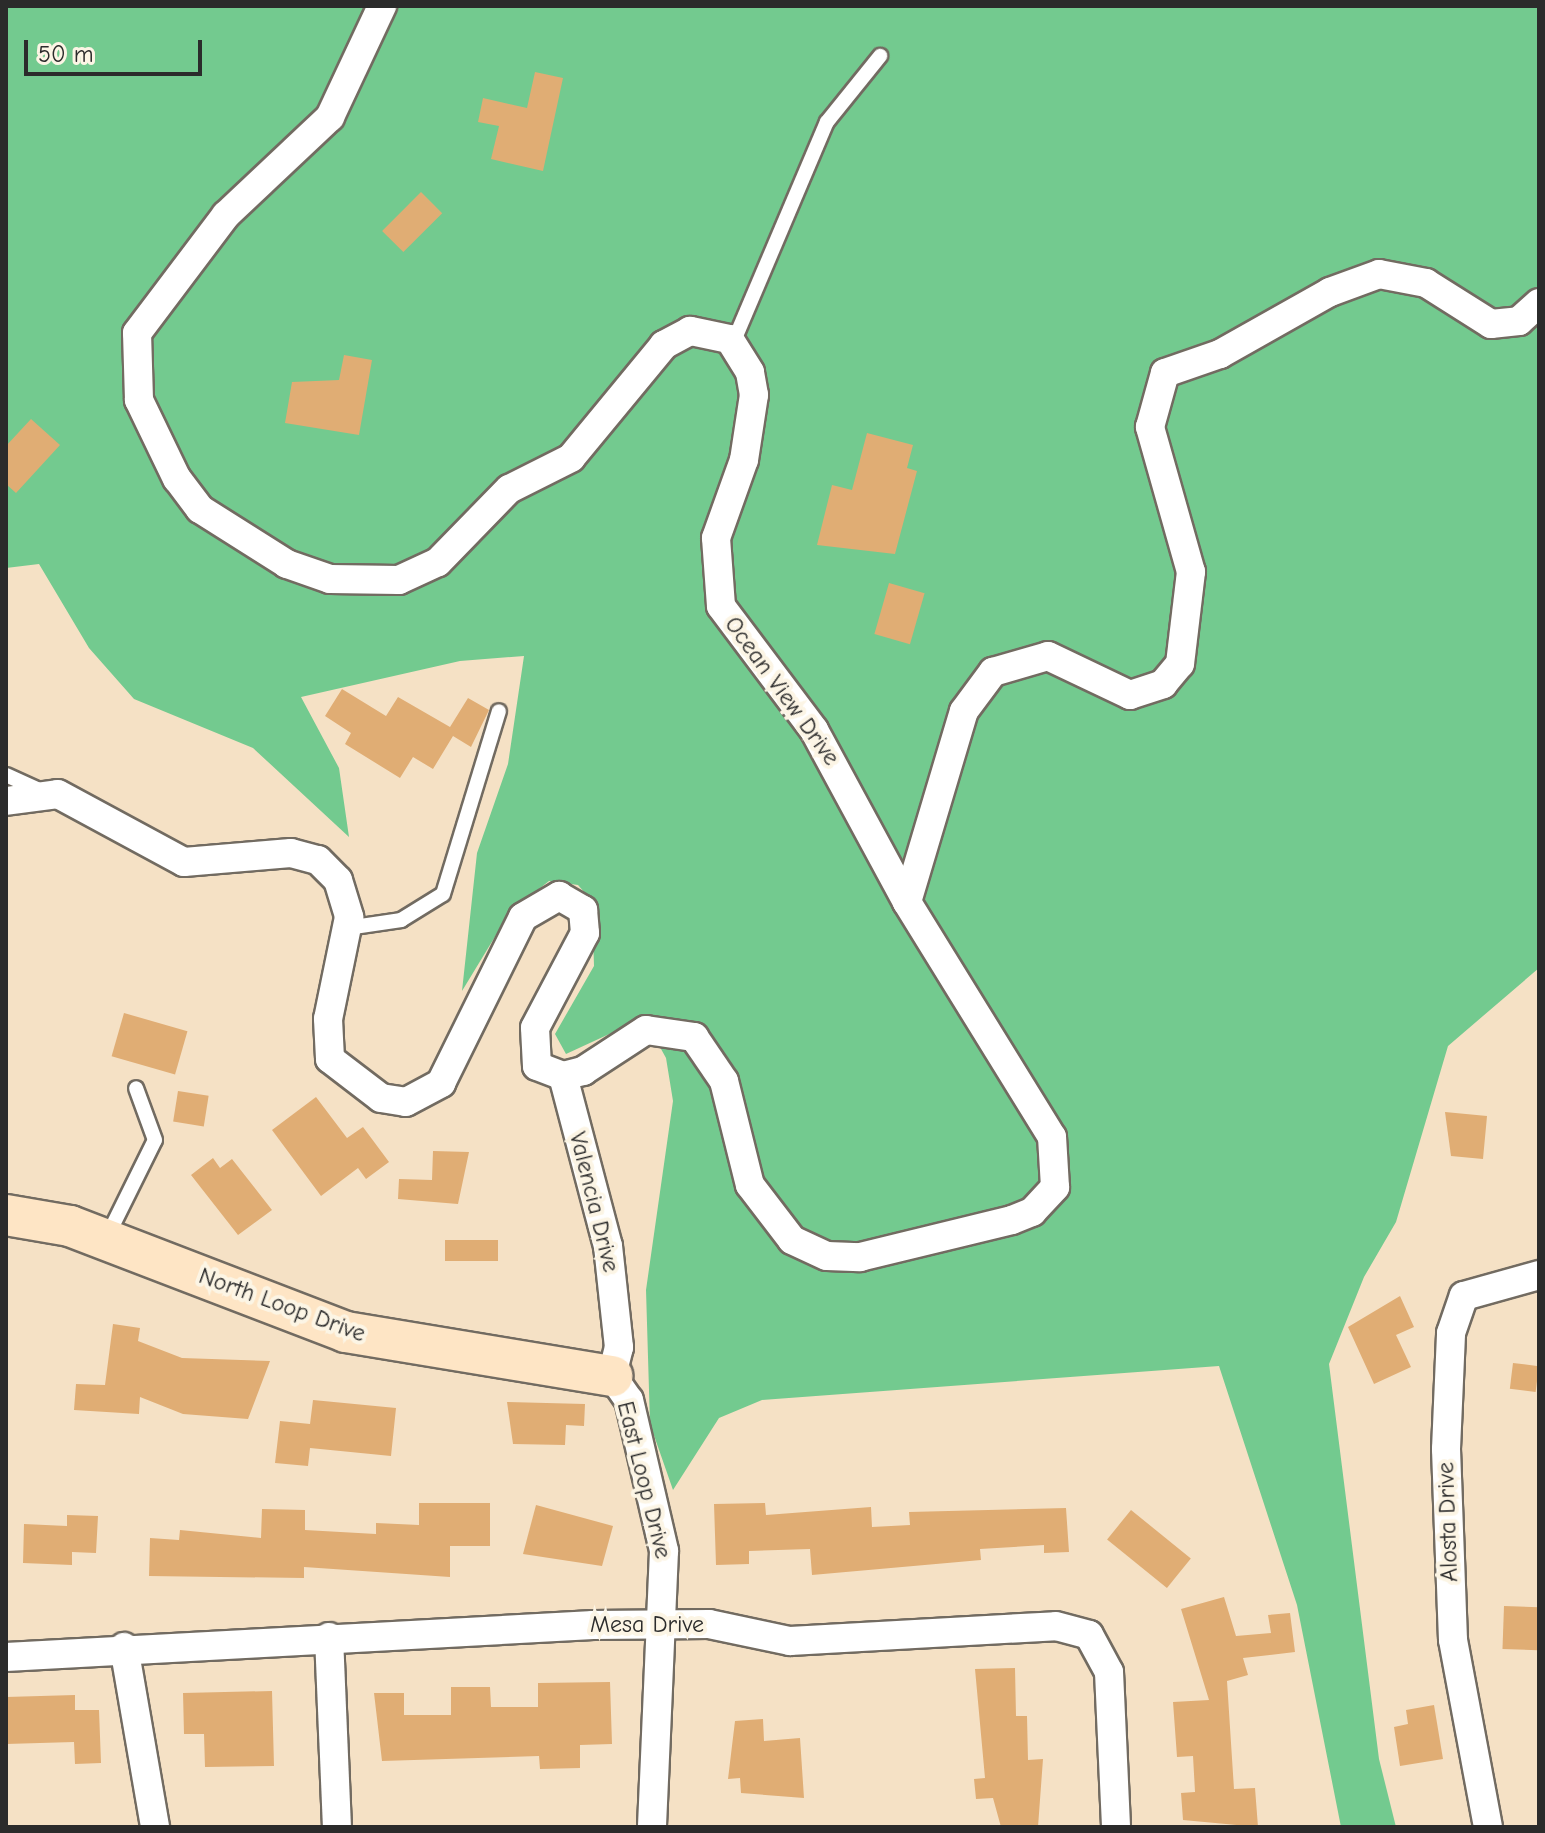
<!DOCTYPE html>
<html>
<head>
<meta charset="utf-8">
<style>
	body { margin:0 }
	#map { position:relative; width:1545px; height:1833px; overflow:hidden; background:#f5e1c5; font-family:"Comic Neue",sans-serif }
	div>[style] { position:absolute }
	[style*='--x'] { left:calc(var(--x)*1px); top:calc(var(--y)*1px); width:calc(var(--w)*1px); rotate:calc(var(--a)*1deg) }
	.green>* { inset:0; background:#73ca8f }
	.building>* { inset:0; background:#e0ad74; transform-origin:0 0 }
	.roads { filter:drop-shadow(2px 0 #726b61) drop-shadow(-2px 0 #726b61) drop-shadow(0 2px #726b61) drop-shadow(0 -2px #726b61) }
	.lane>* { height:14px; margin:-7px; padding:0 7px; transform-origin:7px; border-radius:7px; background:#fff }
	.street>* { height:28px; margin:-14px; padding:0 14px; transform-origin:14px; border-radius:14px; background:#fff }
	.secondary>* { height:40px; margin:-20px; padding:0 20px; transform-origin:20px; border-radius:20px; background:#fee5c5 }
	span { translate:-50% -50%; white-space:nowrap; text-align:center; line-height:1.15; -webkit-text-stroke:8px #fcf5e5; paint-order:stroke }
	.street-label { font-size:24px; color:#2b2b2b }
	.frame { position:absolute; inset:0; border:8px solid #2b2b2b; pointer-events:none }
	.scale { position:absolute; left:24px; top:40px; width:178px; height:36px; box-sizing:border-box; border:4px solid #2b2b2b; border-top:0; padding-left:10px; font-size:24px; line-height:28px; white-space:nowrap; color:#2b2b2b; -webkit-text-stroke:6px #fcf5e5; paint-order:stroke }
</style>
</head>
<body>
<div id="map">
	<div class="green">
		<i style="clip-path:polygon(6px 6px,1539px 6px,1539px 968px,1448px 1046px,1396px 1222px,1364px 1277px,1329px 1364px,1379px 1759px,1396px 1827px,1341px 1827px,1297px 1605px,1219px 1366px,762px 1400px,719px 1418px,673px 1490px,650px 1424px,646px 1290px,673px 1101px,666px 1058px,644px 1018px,566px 1054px,555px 1034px,594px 966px,592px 901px,578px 885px,549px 881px,510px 912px,462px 991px,477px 853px,508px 764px,524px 656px,460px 661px,301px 697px,339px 768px,349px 837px,253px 748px,134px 699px,89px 648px,39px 564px,6px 568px)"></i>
	</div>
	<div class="building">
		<i style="clip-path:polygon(535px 72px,563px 78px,543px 171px,491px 159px,499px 126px,478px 122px,483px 98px,527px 108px)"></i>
		<i style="left:421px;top:192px;width:30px;height:55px;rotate:45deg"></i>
		<i style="clip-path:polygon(344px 355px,372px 360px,359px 435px,285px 423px,292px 382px,339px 380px)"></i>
		<i style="clip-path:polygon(31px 419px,60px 445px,16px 493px,6px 484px,6px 446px)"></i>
		<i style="clip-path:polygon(867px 433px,913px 445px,907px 468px,917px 471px,895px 554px,817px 545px,832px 485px,852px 490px)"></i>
		<i style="left:889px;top:583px;width:37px;height:53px;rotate:16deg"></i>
		<i style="clip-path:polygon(342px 689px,386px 716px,398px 697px,450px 727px,468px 698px,489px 710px,471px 747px,453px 736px,433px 769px,413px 757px,400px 778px,345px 744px,351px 733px,325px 716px)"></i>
		<i style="left:124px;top:1013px;width:66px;height:45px;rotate:16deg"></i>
		<i style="left:178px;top:1091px;width:31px;height:31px;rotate:9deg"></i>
		<i style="clip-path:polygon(316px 1097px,347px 1138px,363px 1127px,389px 1162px,366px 1179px,358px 1168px,321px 1196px,272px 1130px)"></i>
		<i style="clip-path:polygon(1445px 1112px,1487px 1116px,1483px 1159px,1451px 1156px)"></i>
		<i style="clip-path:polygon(433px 1151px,469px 1152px,458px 1204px,398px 1199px,399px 1179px,432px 1180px)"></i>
		<i style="clip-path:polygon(213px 1158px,220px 1168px,232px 1159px,272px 1210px,238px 1235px,191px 1175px)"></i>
		<i style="left:445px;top:1240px;width:53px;height:21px"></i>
		<i style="clip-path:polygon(1400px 1296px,1414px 1327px,1396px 1335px,1411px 1367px,1374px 1384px,1348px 1327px)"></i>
		<i style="clip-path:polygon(113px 1324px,140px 1328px,138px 1341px,182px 1358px,270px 1361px,248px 1419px,183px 1414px,140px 1397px,139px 1414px,74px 1410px,76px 1384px,105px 1385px)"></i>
		<i style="left:1513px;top:1363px;width:26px;height:26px;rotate:7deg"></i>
		<i style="clip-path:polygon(313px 1400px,396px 1408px,391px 1456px,310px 1448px,308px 1466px,275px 1463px,280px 1421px,310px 1424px)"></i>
		<i style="clip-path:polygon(507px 1402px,585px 1404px,584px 1426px,566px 1425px,565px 1445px,513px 1444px)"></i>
		<i style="clip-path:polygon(419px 1503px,490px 1503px,490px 1546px,450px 1546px,450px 1577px,304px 1567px,304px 1578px,149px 1576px,150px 1538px,179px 1540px,180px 1530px,261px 1538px,262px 1509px,305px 1510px,305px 1530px,376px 1534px,376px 1523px,419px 1525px)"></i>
		<i style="clip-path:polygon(765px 1503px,766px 1515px,871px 1507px,872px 1527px,910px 1525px,909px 1512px,1066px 1508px,1069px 1552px,1044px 1553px,1044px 1545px,980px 1549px,981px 1560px,812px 1575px,810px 1549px,749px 1551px,749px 1564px,716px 1565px,714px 1504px)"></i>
		<i style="clip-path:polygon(536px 1505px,613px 1526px,602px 1566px,523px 1554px)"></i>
		<i style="left:1131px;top:1510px;width:77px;height:38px;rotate:39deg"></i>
		<i style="clip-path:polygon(67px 1515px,98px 1516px,96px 1553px,72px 1552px,72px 1565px,23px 1563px,24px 1524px,67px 1526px)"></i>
		<i style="clip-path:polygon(1224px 1597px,1236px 1636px,1271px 1633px,1268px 1615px,1290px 1613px,1295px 1652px,1243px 1658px,1248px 1675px,1227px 1681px,1234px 1789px,1255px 1788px,1258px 1827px,1183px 1820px,1181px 1793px,1195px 1792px,1193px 1756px,1177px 1757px,1173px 1702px,1209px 1700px,1181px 1609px)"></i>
		<i style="left:1504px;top:1606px;width:35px;height:43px;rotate:2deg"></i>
		<i style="clip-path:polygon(1015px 1668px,1016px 1716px,1027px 1716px,1028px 1760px,1043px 1759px,1038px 1827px,1001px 1827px,993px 1798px,976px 1799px,974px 1779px,985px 1778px,975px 1669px)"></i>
		<i style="clip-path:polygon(610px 1682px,612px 1744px,580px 1745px,580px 1768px,540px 1769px,539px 1756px,382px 1761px,374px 1693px,404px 1693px,404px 1715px,451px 1715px,451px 1687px,490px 1687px,491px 1707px,538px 1707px,538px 1683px)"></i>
		<i style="clip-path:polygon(272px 1691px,274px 1766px,205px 1767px,204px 1734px,184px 1734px,183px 1693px)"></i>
		<i style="clip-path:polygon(75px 1695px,75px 1710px,99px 1710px,101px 1763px,75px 1764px,74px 1742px,6px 1744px,6px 1697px)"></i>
		<i style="clip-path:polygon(1434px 1705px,1443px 1759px,1400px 1766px,1394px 1727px,1408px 1724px,1406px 1710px)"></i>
		<i style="clip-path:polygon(763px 1719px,764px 1741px,800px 1738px,804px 1798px,741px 1793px,740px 1778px,728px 1779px,735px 1721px)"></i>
	</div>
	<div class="roads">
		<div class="lane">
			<i style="--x:733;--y:343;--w:240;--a:-67"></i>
			<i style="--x:827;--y:122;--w:85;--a:-51.2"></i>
			<i style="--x:6;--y:775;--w:44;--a:24.2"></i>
			<i style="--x:347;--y:928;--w:55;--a:-8.4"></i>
			<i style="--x:401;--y:920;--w:49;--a:-31.8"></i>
			<i style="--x:443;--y:894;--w:191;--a:-73"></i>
			<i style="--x:106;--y:1239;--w:110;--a:-63.7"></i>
			<i style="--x:155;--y:1140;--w:55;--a:-110.1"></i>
		</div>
		<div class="street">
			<i style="--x:6;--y:801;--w:52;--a:-7.7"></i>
			<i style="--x:58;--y:794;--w:143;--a:28.4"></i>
			<i style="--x:184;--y:862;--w:107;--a:-4.8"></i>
			<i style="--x:291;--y:853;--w:28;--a:15"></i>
			<i style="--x:318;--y:860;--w:28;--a:45"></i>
			<i style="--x:338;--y:880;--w:39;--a:73"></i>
			<i style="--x:349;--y:917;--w:104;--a:101.6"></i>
			<i style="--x:328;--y:1019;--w:40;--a:87.1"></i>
			<i style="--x:330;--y:1059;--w:64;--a:37.4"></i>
			<i style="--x:381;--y:1098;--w:25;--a:9"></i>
			<i style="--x:406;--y:1102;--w:40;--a:-28"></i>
			<i style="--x:441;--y:1083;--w:185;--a:-63.7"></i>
			<i style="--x:523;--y:917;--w:42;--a:-30.3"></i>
			<i style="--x:559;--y:896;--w:28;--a:30"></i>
			<i style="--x:583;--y:910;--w:23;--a:85"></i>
			<i style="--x:585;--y:933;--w:107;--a:117.8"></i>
			<i style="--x:535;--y:1028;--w:38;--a:87"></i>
			<i style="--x:537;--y:1066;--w:28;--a:21"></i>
			<i style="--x:563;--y:1076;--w:21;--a:-14"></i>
			<i style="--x:583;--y:1071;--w:75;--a:-33.1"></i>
			<i style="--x:646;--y:1030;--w:49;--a:8.3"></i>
			<i style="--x:694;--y:1037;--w:53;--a:55.7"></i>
			<i style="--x:724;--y:1081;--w:107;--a:76"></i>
			<i style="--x:750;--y:1185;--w:69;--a:52.6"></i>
			<i style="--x:792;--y:1240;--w:38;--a:25"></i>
			<i style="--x:827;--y:1256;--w:33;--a:2"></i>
			<i style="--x:860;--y:1257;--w:156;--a:-13.7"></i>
			<i style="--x:1012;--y:1220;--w:22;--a:-22"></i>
			<i style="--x:1032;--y:1212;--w:34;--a:-47"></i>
			<i style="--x:1055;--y:1187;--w:50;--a:-93.4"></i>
			<i style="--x:1052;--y:1137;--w:276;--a:-121.7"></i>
			<i style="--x:907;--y:902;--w:196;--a:-118.4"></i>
			<i style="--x:814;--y:730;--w:155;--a:-126.9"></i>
			<i style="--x:721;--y:606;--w:68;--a:-94.2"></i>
			<i style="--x:716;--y:538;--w:83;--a:-70.3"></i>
			<i style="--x:744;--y:460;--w:66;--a:-81.3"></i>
			<i style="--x:754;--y:395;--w:23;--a:-100"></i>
			<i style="--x:750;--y:372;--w:39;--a:-122"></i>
			<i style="--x:729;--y:339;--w:40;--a:-168"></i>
			<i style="--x:690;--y:331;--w:30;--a:152"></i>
			<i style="--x:664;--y:345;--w:146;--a:129.5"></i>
			<i style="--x:571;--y:458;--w:69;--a:153.4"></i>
			<i style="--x:509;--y:489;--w:102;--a:134.2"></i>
			<i style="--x:438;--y:562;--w:43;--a:155.2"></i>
			<i style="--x:399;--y:580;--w:69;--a:-179.2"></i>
			<i style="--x:330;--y:579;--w:46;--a:-160.8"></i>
			<i style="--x:287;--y:564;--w:103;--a:-147.7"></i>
			<i style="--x:200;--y:509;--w:38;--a:-127"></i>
			<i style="--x:177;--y:479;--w:88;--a:-115.7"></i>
			<i style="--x:139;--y:400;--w:67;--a:-91.7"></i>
			<i style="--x:137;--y:333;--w:148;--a:-53"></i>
			<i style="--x:226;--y:215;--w:143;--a:-43.3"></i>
			<i style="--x:330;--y:117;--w:123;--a:-64.9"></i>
			<i style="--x:907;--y:902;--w:199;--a:-73.4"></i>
			<i style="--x:964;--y:711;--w:49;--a:-53.4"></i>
			<i style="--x:993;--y:672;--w:57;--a:-16.2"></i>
			<i style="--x:1048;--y:656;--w:91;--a:25.4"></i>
			<i style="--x:1130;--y:695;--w:35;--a:-18"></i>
			<i style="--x:1163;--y:684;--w:26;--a:-50"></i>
			<i style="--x:1180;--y:664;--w:93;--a:-83.2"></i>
			<i style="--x:1191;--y:572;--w:151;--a:-105.8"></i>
			<i style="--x:1150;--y:427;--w:56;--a:-74.5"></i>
			<i style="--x:1165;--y:373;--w:58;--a:-19.1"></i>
			<i style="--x:1220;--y:354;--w:126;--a:-29.4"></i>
			<i style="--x:1330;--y:292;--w:52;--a:-20.2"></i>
			<i style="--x:1379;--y:274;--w:48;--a:10.8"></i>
			<i style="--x:1426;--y:283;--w:77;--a:32.2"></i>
			<i style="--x:1491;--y:324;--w:28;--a:-6"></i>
			<i style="--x:1519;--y:321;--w:27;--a:-42"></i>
			<i style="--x:563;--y:1076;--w:176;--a:75.2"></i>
			<i style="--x:608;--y:1246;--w:102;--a:83.8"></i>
			<i style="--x:619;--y:1347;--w:30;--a:104"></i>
			<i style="--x:612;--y:1376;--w:29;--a:55"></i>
			<i style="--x:629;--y:1400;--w:155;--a:76.9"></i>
			<i style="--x:664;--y:1551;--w:276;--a:92.5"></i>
			<i style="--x:329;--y:1637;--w:190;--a:87.6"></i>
			<i style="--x:124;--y:1647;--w:183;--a:80.2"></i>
			<i style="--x:6;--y:1657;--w:588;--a:-3.12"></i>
			<i style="--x:593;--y:1625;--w:116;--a:-0.5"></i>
			<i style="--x:709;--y:1624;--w:83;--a:11.9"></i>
			<i style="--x:790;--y:1641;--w:266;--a:-3.2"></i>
			<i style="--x:1056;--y:1626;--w:34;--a:15"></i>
			<i style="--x:1089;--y:1635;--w:42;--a:61.6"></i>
			<i style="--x:1109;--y:1672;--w:155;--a:87.4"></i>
			<i style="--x:1488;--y:1827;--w:190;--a:-100.6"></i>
			<i style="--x:1453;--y:1640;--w:191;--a:-92.1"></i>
			<i style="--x:1446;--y:1449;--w:116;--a:-87.5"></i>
			<i style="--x:1451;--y:1333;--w:39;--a:-71"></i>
			<i style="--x:1464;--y:1296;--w:78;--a:-15.6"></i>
		</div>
		<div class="secondary">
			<i style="--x:6;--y:1215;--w:65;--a:9.8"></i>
			<i style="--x:70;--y:1226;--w:296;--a:21"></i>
			<i style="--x:346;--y:1332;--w:270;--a:9.4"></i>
		</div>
	</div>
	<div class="street-label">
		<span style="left:782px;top:691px;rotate:54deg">Ocean View Drive</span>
		<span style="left:594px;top:1202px;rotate:76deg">Valencia Drive</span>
		<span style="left:282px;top:1305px;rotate:20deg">North Loop Drive</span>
		<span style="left:644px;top:1480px;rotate:76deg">East Loop Drive</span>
		<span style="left:1448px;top:1522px;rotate:-92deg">Alosta Drive</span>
		<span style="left:647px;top:1625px">Mesa Drive</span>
	</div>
	<div class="frame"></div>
	<div class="scale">50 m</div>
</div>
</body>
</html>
